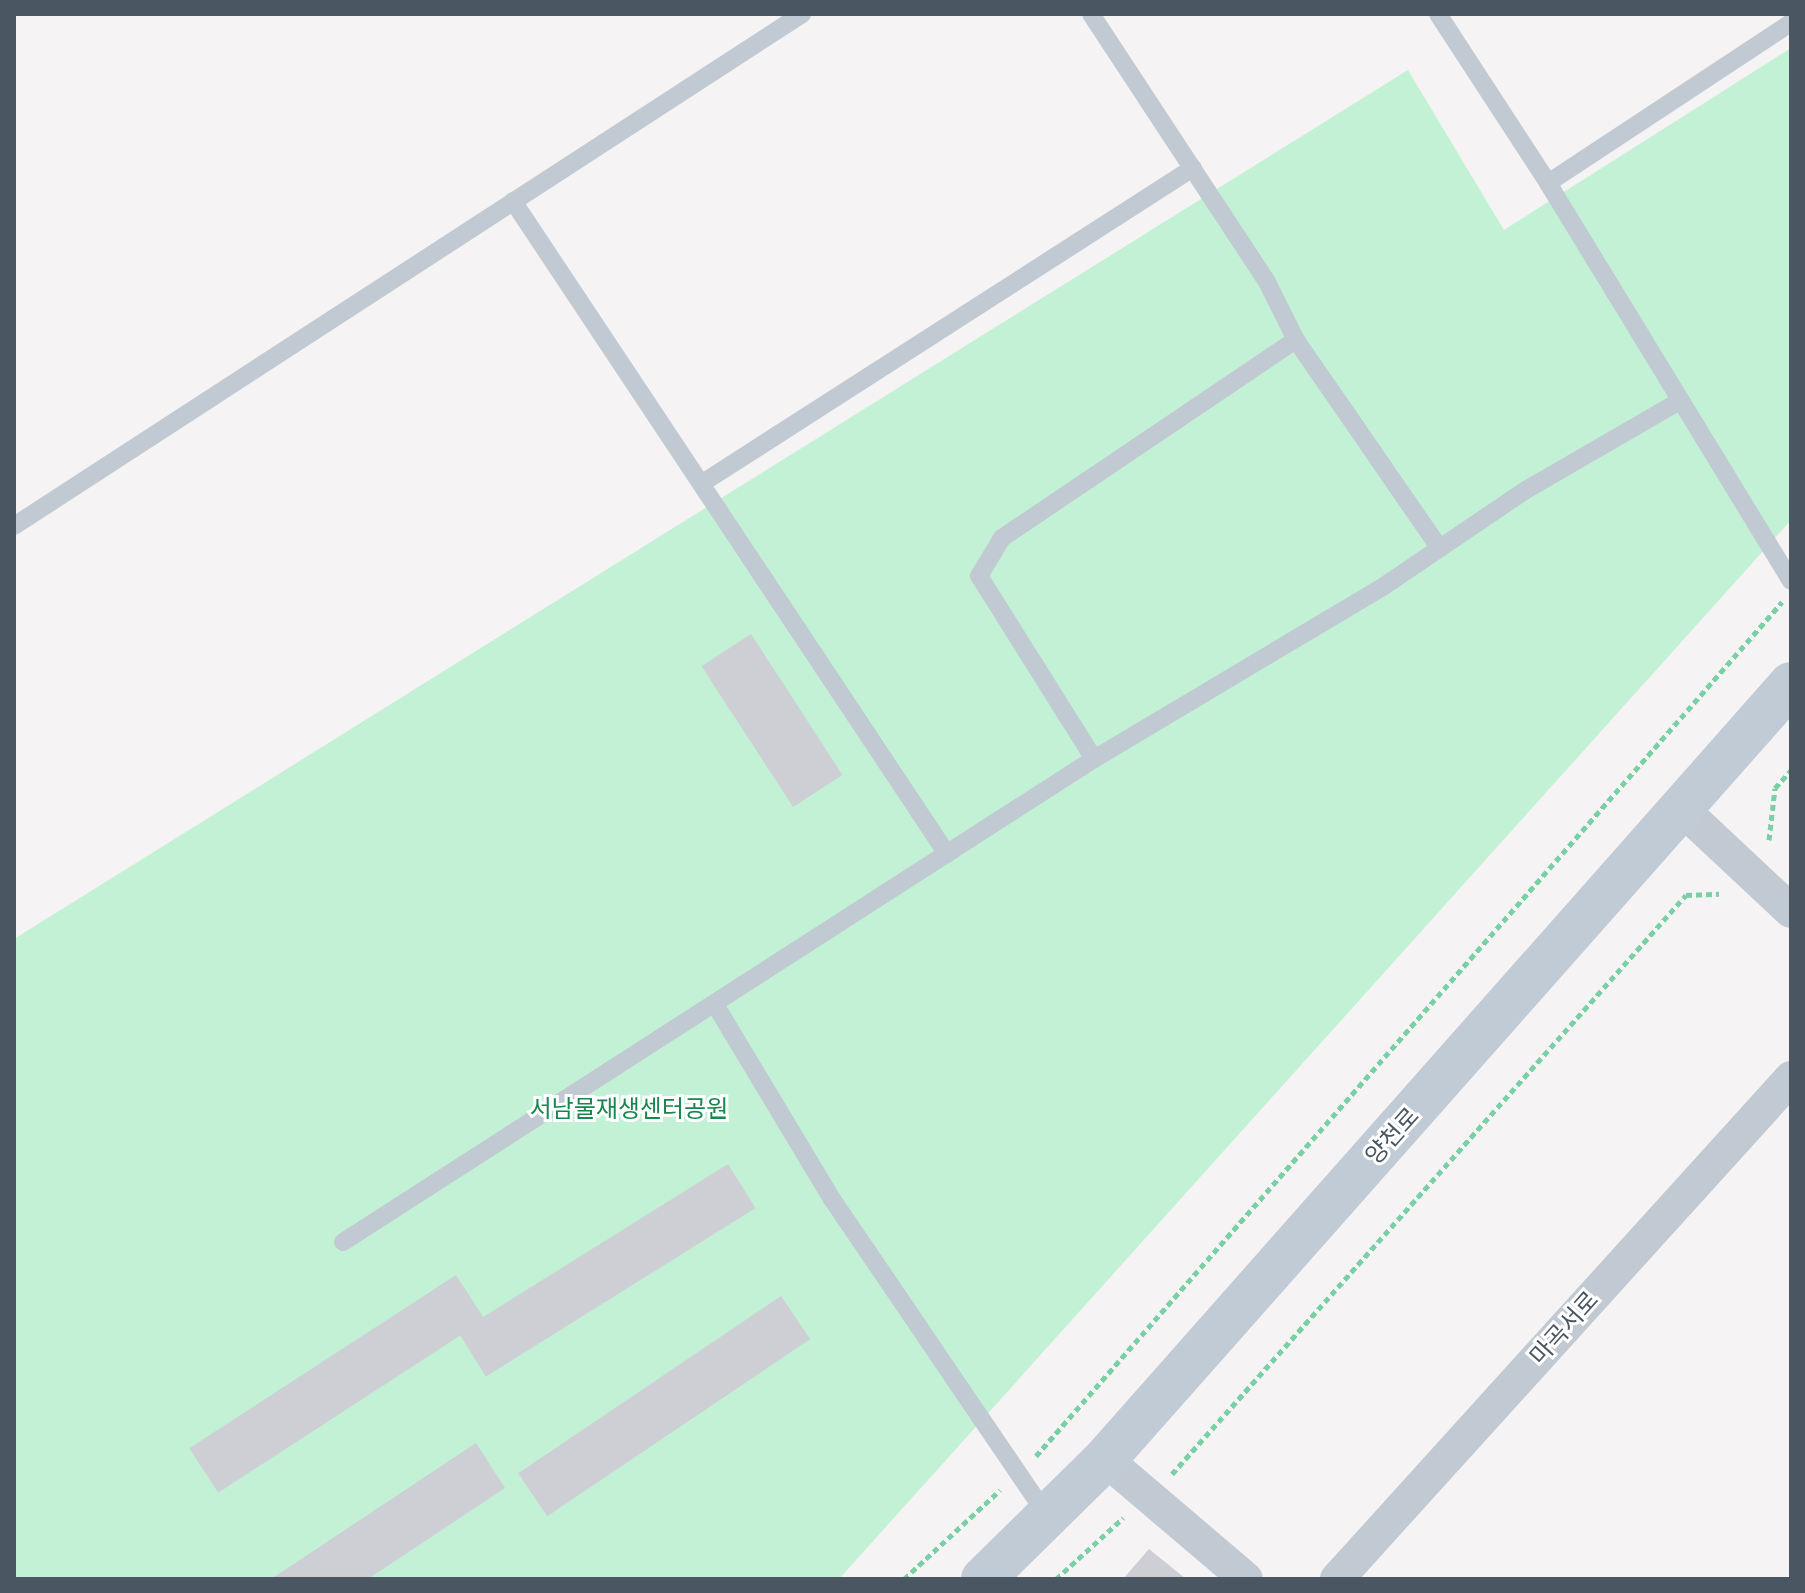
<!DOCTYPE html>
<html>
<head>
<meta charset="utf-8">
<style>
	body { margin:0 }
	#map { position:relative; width:1805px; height:1593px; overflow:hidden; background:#f5f3f3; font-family:Quicksand,"Noto Sans KR",sans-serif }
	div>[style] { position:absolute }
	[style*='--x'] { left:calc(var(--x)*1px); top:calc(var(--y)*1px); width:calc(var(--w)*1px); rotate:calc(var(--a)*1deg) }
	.green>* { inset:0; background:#c3f1d5 }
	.building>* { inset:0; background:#cdcfd5; transform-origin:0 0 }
	.path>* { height:5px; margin-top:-2.5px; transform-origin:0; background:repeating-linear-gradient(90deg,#7ad0a6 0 6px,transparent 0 10px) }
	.lane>* { height:18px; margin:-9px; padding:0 9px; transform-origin:9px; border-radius:9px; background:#c1cad2 }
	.street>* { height:34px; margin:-17px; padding:0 17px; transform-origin:17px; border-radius:17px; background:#c1cad2 }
	.secondary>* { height:44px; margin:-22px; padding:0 22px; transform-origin:22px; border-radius:22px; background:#c1cbd6 }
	span { translate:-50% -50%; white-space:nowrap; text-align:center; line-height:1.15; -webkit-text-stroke:6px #fff; paint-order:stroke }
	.park-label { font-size:24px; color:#17864f }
	.street-label { font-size:24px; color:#4a5661 }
	.frame { position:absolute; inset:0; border:16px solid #4a5661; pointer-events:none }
</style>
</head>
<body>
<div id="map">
	<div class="green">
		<i style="clip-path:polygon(1791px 48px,1791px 520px,839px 1579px,14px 1579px,14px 939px,1408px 70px,1504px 230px)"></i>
	</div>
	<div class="building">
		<i style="left:751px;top:634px;width:168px;height:59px;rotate:57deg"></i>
		<i style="left:728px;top:1164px;width:52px;height:318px;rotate:58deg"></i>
		<i style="left:456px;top:1275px;width:53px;height:318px;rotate:57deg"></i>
		<i style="left:781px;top:1296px;width:52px;height:317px;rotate:56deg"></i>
		<i style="clip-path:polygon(476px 1443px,505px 1488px,368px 1579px,271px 1579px)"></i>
		<i style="clip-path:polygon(1149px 1549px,1186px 1579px,1123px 1579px)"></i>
	</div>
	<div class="path">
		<i style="--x:1769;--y:840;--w:52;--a:-83.4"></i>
		<i style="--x:1775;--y:788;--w:24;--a:-48"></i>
		<i style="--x:1036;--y:1456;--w:1134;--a:-48.86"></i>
		<i style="--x:1172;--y:1474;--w:774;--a:-48.4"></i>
		<i style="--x:1686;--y:895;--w:33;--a:-2"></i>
		<i style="--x:904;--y:1579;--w:131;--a:-42.8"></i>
		<i style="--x:1056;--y:1579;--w:91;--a:-42.3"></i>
	</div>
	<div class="lane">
		<i style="--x:1091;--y:14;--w:318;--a:56.7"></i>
		<i style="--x:1266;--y:280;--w:67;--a:63.4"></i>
		<i style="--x:1438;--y:14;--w:202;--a:56.9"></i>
		<i style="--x:1548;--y:183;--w:466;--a:58.6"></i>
		<i style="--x:1548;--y:183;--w:291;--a:-33.4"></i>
		<i style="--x:513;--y:201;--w:784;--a:56.39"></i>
		<i style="--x:704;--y:482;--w:581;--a:-32.71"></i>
		<i style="--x:14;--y:526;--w:940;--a:-33.01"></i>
		<i style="--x:1094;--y:759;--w:216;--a:-122.1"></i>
		<i style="--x:979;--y:576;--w:44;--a:-58.8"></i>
		<i style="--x:1002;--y:538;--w:354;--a:-34"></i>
		<i style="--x:1296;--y:340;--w:250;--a:55.4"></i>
		<i style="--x:716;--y:1006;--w:225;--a:59"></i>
		<i style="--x:832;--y:1199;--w:382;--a:55.8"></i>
		<i style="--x:343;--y:1242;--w:893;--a:-32.75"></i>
		<i style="--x:1094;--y:759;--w:338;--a:-30.8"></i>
		<i style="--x:1384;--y:586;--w:171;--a:-34.1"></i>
		<i style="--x:1526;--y:490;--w:179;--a:-30.1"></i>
	</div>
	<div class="street">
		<i style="--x:1682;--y:809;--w:149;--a:43.1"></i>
		<i style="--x:1105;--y:1459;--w:185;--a:40.4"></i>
		<i style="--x:1337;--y:1579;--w:676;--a:-47.82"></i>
	</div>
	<div class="secondary">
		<i style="--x:983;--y:1579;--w:171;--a:-44.5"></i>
		<i style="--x:1105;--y:1459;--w:1035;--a:-48.49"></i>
	</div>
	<div class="park-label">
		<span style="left:629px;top:1109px">서남물재생센터공원</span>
	</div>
	<div class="street-label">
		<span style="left:1392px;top:1136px;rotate:-48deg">양천로</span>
		<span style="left:1564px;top:1328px;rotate:-48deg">마곡서로</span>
	</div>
	<div class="frame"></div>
</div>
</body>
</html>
